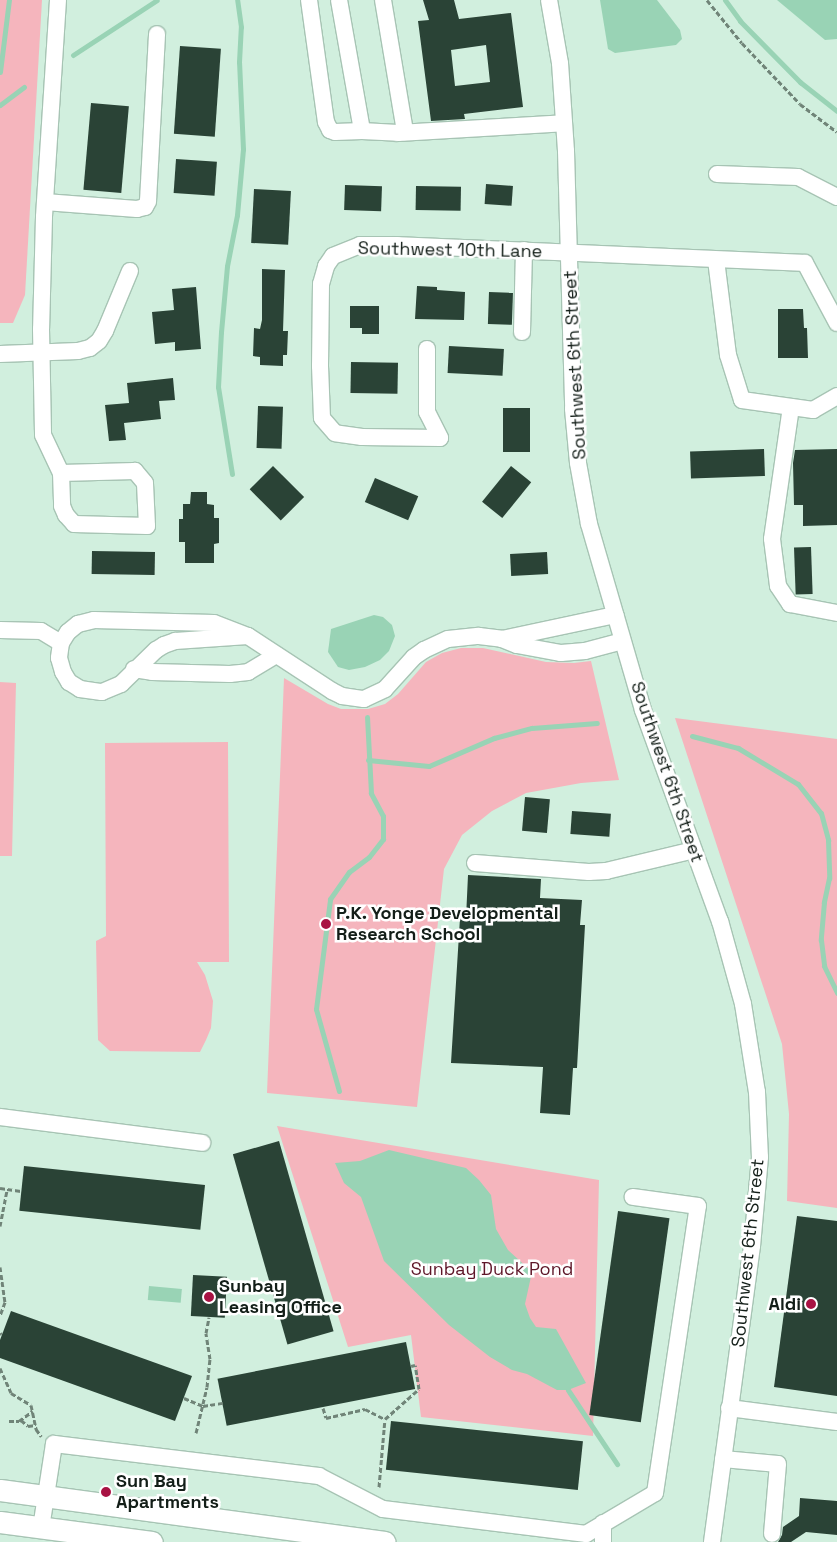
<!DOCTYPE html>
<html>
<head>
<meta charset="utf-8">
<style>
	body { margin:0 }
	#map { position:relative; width:837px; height:1542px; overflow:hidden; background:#d1efde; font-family:"Space Grotesk",sans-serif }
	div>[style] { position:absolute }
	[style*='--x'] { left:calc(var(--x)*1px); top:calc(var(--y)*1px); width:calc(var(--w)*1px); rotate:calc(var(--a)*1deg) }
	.green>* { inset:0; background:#f5b5bd }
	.water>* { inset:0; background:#99d3b5; transform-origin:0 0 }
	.stream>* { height:5px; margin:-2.5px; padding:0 2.5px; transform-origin:2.5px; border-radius:2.5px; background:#99d3b5 }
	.building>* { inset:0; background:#2a4336; transform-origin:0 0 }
	.path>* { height:3px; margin-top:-1.5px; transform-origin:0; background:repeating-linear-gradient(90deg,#708478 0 5px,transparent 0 7.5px) }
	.roads { filter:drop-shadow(1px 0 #a7c4b4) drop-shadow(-1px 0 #a7c4b4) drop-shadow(0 1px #a7c4b4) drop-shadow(0 -1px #a7c4b4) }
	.minor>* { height:16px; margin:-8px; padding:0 8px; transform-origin:8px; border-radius:8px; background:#fff }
	.major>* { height:21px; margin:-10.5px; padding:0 10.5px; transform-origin:10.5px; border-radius:10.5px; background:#fff }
	.dots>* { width:14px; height:14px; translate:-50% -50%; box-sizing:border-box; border:2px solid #fff; border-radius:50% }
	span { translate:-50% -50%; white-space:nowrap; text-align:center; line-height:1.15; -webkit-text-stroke:5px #fff; paint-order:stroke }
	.street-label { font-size:18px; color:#131e18 }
	.poi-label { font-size:18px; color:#131e18; font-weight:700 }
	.left { translate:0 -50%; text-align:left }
	.right { translate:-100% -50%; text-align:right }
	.park-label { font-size:18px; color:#5e1628 }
</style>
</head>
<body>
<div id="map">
	<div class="green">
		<i style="clip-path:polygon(0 0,42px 0,25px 295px,13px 323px,0 323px)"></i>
		<i style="clip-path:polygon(461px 648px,483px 648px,546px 662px,574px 663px,591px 661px,619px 780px,581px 783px,526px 793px,492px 811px,462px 835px,444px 869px,417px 1107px,267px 1093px,284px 678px,328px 704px,341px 709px,368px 709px,385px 704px,398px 694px,426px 662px,442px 653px)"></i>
		<i style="clip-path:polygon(0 682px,16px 683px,12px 856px,0 856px)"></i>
		<i style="clip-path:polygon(675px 718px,837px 739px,837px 1208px,787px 1201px,789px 1114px,782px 1044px)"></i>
		<i style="clip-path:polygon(228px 742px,229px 962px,197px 962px,205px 975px,213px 1001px,211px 1028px,206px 1040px,200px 1052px,110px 1051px,98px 1040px,96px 941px,106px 936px,105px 743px)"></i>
		<i style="clip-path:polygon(277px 1126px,599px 1180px,593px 1436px,421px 1417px,411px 1335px,348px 1347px)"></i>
	</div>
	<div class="water">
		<i style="clip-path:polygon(600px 0,657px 0,680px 30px,682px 39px,676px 45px,615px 53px,608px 49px)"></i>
		<i style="clip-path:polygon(777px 0,837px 0,837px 39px,825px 40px)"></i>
		<i style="clip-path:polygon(374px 615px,383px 617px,392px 625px,395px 636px,389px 651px,380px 660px,365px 667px,349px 670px,338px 667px,328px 652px,331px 629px)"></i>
		<i style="clip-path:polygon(389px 1150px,466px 1168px,479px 1180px,491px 1195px,496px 1229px,508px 1250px,532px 1272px,525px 1304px,530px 1318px,536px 1327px,556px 1329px,586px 1383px,568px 1390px,557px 1390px,527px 1374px,512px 1370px,490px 1357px,449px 1325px,384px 1261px,361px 1197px,344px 1183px,335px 1163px,360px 1161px)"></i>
		<i style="left:149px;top:1286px;width:33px;height:14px;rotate:5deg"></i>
	</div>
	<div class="stream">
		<i style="--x:725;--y:0;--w:26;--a:54"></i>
		<i style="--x:740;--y:21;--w:86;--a:45.5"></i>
		<i style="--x:800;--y:82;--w:47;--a:38.1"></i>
		<i style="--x:73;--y:55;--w:100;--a:-33.2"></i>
		<i style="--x:0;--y:72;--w:73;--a:-82.9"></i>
		<i style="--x:0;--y:105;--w:30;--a:-37"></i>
		<i style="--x:232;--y:474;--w:88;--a:-99.1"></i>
		<i style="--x:218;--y:387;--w:55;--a:-86.9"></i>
		<i style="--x:221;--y:332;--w:66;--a:-84.8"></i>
		<i style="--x:227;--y:266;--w:52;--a:-78.9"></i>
		<i style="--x:237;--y:215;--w:66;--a:-84.8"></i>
		<i style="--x:243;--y:149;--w:87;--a:-92.6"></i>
		<i style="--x:239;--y:62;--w:35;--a:-87"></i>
		<i style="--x:241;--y:27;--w:27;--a:-98"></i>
		<i style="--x:692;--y:736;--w:48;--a:14.6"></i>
		<i style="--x:738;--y:748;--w:70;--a:31"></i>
		<i style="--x:798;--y:784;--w:37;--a:52"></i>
		<i style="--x:821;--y:813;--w:28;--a:75"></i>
		<i style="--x:828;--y:840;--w:38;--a:88"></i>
		<i style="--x:829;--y:878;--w:25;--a:102"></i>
		<i style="--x:824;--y:902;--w:38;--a:95"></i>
		<i style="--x:821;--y:940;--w:26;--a:83"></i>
		<i style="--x:824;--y:966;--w:30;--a:64"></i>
		<i style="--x:368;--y:760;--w:61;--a:5.6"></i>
		<i style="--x:429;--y:766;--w:71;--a:-23.3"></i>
		<i style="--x:494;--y:738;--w:39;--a:-15"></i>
		<i style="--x:532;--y:728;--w:65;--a:-4.4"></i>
		<i style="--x:339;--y:1091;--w:85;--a:-105.7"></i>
		<i style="--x:316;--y:1009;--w:111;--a:-82.7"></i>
		<i style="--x:330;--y:899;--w:33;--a:-55"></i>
		<i style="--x:349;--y:872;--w:25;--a:-37"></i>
		<i style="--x:369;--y:857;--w:23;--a:-52"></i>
		<i style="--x:383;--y:839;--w:23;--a:-90"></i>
		<i style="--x:383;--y:816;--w:26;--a:-118"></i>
		<i style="--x:371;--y:793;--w:76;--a:-93"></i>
		<i style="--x:568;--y:1390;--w:89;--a:56.5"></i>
	</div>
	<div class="building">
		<i style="clip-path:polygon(evenodd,423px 0,454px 0,459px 19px,511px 13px,523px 107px,464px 114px,465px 119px,431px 121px,418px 21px,429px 20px,423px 0,486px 45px,490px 82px,455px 86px,451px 50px,486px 45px)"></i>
		<i style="left:180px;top:46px;width:41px;height:88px;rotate:4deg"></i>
		<i style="left:91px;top:103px;width:38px;height:87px;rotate:5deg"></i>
		<i style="left:176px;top:159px;width:41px;height:34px;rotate:4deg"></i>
		<i style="left:486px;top:184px;width:27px;height:20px;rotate:4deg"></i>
		<i style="left:345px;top:185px;width:37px;height:25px;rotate:2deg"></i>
		<i style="left:416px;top:186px;width:45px;height:24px;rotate:1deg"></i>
		<i style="left:254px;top:189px;width:37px;height:54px;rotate:3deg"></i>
		<i style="clip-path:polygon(262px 269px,285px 270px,283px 331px,288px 331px,287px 355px,283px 355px,283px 366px,260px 365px,260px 357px,253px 356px,254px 328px,260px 329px,262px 320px)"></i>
		<i style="clip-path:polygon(417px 286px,437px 287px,437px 290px,465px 292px,464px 320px,415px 319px)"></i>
		<i style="clip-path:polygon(196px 287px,201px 349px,175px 351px,175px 342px,155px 344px,152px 312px,174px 310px,172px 289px)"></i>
		<i style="left:489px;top:292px;width:24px;height:32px;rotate:2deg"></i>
		<i style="clip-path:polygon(350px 306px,379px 306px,379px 334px,362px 334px,362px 328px,350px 328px)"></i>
		<i style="clip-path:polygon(778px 309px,803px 309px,804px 328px,807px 328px,808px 358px,778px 358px)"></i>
		<i style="left:449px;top:346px;width:55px;height:27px;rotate:3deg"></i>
		<i style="left:351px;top:362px;width:47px;height:31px;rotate:1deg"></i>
		<i style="clip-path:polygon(173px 378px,175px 400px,159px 401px,161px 419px,124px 423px,126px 440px,109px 441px,105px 405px,129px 403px,127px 383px)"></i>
		<i style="left:258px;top:406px;width:25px;height:42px;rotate:2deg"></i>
		<i style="left:503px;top:408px;width:27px;height:44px"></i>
		<i style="left:764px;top:449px;width:27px;height:74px;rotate:88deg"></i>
		<i style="clip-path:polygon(837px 449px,837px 525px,803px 526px,803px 505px,794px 505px,793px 463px,795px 450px)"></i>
		<i style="left:273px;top:466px;width:44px;height:33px;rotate:45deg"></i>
		<i style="left:511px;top:466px;width:26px;height:46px;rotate:39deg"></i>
		<i style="left:375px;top:478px;width:47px;height:26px;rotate:23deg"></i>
		<i style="clip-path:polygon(191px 492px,207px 492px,207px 504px,214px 505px,214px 518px,219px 518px,219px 543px,214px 544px,214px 563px,185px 563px,185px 542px,179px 542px,179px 519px,183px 519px,183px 504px,190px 504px)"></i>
		<i style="left:811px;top:547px;width:47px;height:17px;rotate:88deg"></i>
		<i style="left:92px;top:551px;width:63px;height:23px;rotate:1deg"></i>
		<i style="left:547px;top:552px;width:22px;height:37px;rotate:87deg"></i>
		<i style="left:525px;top:797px;width:25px;height:34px;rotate:5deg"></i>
		<i style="left:572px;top:811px;width:39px;height:23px;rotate:4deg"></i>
		<i style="clip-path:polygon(468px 875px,541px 879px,540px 898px,582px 900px,580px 925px,585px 925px,577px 1068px,573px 1068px,570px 1115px,540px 1113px,543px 1067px,451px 1063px,460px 918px,466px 918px)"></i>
		<i style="left:279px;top:1141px;width:198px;height:48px;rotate:74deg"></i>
		<i style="left:24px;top:1166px;width:182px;height:45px;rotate:6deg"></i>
		<i style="left:618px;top:1211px;width:52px;height:206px;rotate:8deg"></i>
		<i style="clip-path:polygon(797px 1216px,837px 1221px,837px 1396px,774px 1387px)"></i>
		<i style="left:193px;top:1275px;width:34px;height:41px;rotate:3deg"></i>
		<i style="clip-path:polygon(11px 1311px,192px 1376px,175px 1421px,0 1358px,0 1340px)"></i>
		<i style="left:406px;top:1342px;width:48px;height:192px;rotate:79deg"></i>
		<i style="left:391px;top:1421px;width:193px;height:49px;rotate:6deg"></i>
		<i style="clip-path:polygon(800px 1498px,837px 1501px,837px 1535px,806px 1532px,791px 1542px,778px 1542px,782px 1535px,783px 1527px,799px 1516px)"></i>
	</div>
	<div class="path">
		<i style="--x:707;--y:0;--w:55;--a:50.9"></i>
		<i style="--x:742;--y:43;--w:84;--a:46.4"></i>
		<i style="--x:800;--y:104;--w:46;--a:37.1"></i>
		<i style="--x:0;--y:1188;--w:21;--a:8"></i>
		<i style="--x:0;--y:1226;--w:37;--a:-79"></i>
		<i style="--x:0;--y:1267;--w:35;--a:82"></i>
		<i style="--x:5;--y:1302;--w:15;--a:110"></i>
		<i style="--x:0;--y:1333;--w:2;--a:27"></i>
		<i style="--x:0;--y:1368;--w:27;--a:66"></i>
		<i style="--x:11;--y:1393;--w:23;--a:31"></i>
		<i style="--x:31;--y:1405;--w:25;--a:78"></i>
		<i style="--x:36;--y:1429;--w:9;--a:54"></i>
		<i style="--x:184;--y:1398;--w:21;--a:23"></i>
		<i style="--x:203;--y:1406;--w:20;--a:-9"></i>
		<i style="--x:323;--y:1408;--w:10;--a:73"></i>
		<i style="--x:326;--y:1418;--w:40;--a:-13"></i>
		<i style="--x:365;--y:1409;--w:22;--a:27"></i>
		<i style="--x:21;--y:1420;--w:9;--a:41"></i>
		<i style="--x:28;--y:1426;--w:8;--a:-7"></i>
		<i style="--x:9;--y:1421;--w:10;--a:0"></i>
		<i style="--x:19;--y:1421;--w:17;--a:-36"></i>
		<i style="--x:196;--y:1433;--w:47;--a:-76.6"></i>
		<i style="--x:207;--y:1387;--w:28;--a:-84"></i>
		<i style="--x:210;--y:1359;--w:26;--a:-99"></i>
		<i style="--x:206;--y:1333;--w:16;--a:-79"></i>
		<i style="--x:379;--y:1487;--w:68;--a:-85"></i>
		<i style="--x:385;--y:1419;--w:45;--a:-41.4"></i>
		<i style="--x:419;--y:1389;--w:24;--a:-99"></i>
		<i style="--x:415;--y:1365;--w:4;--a:166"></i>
	</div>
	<div class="roads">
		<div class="minor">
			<i style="--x:58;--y:0;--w:217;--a:93.7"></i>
			<i style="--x:44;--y:217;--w:112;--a:91.5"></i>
			<i style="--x:41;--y:329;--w:106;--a:88.9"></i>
			<i style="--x:43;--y:435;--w:42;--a:64.7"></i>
			<i style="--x:61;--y:473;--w:33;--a:88"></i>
			<i style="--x:62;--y:506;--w:10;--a:66"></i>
			<i style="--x:66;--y:515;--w:12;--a:48"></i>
			<i style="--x:74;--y:524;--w:73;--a:1.6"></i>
			<i style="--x:147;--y:526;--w:43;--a:-92.7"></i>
			<i style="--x:145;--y:483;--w:16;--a:-130"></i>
			<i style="--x:135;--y:471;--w:74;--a:178.5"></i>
			<i style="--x:309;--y:0;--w:123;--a:82.1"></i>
			<i style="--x:326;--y:122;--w:9;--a:63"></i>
			<i style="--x:330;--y:130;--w:5;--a:22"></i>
			<i style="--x:335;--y:132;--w:27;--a:-2"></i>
			<i style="--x:339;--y:0;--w:133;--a:80"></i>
			<i style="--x:362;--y:131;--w:36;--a:3"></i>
			<i style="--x:398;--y:133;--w:166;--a:-3.4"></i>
			<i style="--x:383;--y:0;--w:134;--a:80.5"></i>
			<i style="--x:549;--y:0;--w:64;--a:80.1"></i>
			<i style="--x:560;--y:63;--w:88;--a:86.1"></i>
			<i style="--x:566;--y:151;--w:258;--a:88.4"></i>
			<i style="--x:573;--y:409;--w:54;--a:84.7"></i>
			<i style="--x:578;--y:463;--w:62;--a:79.8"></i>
			<i style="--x:589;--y:524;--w:194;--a:73.8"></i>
			<i style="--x:643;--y:710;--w:225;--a:70"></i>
			<i style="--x:720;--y:921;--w:86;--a:74.5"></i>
			<i style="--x:743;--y:1004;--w:89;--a:81"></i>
			<i style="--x:757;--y:1092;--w:65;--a:87.4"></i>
			<i style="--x:760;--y:1157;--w:89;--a:95.1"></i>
			<i style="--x:752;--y:1246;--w:299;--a:97.7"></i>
			<i style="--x:717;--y:174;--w:81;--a:2.1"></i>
			<i style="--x:798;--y:177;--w:44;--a:27.1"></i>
			<i style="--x:45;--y:202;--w:92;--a:4.4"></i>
			<i style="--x:137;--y:209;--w:8;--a:-14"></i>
			<i style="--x:145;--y:207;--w:7;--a:-63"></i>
			<i style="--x:148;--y:201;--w:167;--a:-86.9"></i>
			<i style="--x:716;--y:260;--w:96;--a:82.8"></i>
			<i style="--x:728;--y:355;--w:47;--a:72.7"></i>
			<i style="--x:742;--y:400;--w:72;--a:8"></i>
			<i style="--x:813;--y:410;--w:28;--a:-30"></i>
			<i style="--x:522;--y:332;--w:82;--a:-88.6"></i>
			<i style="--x:427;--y:349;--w:63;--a:90"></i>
			<i style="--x:427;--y:412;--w:29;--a:63"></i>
			<i style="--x:440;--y:438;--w:78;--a:-179.3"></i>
			<i style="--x:362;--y:437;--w:27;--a:-172"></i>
			<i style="--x:335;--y:433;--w:20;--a:-131"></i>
			<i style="--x:322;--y:418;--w:52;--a:-92.2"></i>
			<i style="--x:320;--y:366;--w:82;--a:-89.3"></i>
			<i style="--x:321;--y:284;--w:19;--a:-74"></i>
			<i style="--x:326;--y:266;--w:12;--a:-55"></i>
			<i style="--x:333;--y:256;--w:29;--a:-22"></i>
			<i style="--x:360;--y:245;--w:37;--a:0"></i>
			<i style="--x:397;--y:245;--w:408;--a:2.5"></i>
			<i style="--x:805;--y:263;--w:68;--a:61.9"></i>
			<i style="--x:0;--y:354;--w:78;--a:-2.2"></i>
			<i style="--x:78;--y:351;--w:12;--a:-14"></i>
			<i style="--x:90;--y:348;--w:11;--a:-38"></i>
			<i style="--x:99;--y:341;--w:12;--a:-59"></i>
			<i style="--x:105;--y:331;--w:65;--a:-67.4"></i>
			<i style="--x:791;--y:407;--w:133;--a:98.2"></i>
			<i style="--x:772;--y:539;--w:47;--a:82.7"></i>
			<i style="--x:778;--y:586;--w:22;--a:56"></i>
			<i style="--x:790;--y:604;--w:48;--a:10.8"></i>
			<i style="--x:0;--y:630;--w:41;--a:1.4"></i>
			<i style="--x:41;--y:631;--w:23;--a:31"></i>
			<i style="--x:61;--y:643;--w:13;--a:-58"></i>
			<i style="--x:68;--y:632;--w:13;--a:-39"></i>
			<i style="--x:78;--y:624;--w:16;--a:-14"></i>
			<i style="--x:94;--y:620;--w:120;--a:1.4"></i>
			<i style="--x:214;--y:623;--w:36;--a:21"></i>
			<i style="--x:248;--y:636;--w:100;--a:33.2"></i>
			<i style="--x:332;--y:691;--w:11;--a:27"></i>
			<i style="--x:342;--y:696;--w:22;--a:8"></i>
			<i style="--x:364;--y:699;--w:23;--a:-25"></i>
			<i style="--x:385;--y:689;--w:43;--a:-47.8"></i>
			<i style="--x:414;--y:657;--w:12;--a:-35"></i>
			<i style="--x:424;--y:650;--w:26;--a:-25"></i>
			<i style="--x:448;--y:639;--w:31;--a:-6"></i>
			<i style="--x:479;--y:636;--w:23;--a:7"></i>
			<i style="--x:502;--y:639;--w:16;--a:22"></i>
			<i style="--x:517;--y:645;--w:45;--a:10.3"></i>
			<i style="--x:561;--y:653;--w:24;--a:-5"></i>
			<i style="--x:585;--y:651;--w:38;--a:-15"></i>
			<i style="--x:502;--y:639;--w:116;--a:-12"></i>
			<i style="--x:61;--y:643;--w:15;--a:98"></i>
			<i style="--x:59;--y:658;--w:15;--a:74"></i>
			<i style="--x:63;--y:672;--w:12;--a:59"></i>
			<i style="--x:69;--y:682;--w:13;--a:32"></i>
			<i style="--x:80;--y:689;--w:22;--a:8"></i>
			<i style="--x:102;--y:692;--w:21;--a:-23"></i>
			<i style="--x:121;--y:684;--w:49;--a:-44.2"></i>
			<i style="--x:156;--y:650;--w:9;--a:-32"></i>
			<i style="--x:164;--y:645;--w:12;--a:-20"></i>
			<i style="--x:175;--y:641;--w:73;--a:-3.9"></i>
			<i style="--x:134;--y:669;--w:18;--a:9"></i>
			<i style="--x:152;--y:672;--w:78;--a:1.5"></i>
			<i style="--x:230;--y:674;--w:18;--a:-6"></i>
			<i style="--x:248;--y:672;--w:33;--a:-31"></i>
			<i style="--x:475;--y:863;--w:114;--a:4.5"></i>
			<i style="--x:589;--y:872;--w:17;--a:-3"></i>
			<i style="--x:606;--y:871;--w:90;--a:-13.4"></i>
			<i style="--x:0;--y:1117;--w:204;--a:7.3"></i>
			<i style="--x:729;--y:1408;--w:109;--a:7.4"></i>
			<i style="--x:723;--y:1459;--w:55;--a:5.2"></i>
			<i style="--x:778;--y:1464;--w:70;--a:94.9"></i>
			<i style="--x:41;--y:1528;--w:85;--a:-81.2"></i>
			<i style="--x:54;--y:1444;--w:267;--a:6.9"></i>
			<i style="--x:319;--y:1476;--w:72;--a:27.3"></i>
			<i style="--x:383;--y:1509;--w:205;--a:7"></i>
			<i style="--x:586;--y:1534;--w:80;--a:-30.7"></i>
			<i style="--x:655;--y:1493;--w:290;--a:-81.5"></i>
			<i style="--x:698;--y:1206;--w:66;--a:-172.1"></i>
			<i style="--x:603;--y:1542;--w:19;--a:-90"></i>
		</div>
		<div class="major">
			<i style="--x:0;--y:1490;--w:388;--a:7.7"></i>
			<i style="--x:0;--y:1522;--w:153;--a:7.5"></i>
		</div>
	</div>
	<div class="dots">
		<i style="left:326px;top:924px;background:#a81243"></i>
		<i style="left:209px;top:1297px;background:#a81243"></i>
		<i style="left:811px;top:1304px;background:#a81243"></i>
		<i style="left:106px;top:1492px;background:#a81243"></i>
	</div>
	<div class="street-label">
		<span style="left:450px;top:250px;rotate:1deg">Southwest 10th Lane</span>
		<span style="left:575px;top:365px;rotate:-93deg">Southwest 6th Street</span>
		<span style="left:667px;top:772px;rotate:71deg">Southwest 6th Street</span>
		<span style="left:748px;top:1253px;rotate:-84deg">Southwest 6th Street</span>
	</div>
	<div class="poi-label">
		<span class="left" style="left:336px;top:924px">P.K. Yonge Developmental<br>Research School</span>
		<span class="left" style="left:219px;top:1297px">Sunbay<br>Leasing Office</span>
		<span class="right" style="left:801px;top:1304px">Aldi</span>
		<span class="left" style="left:116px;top:1492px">Sun Bay<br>Apartments</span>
	</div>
	<div class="park-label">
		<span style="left:492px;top:1269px">Sunbay Duck Pond</span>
	</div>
</div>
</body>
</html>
